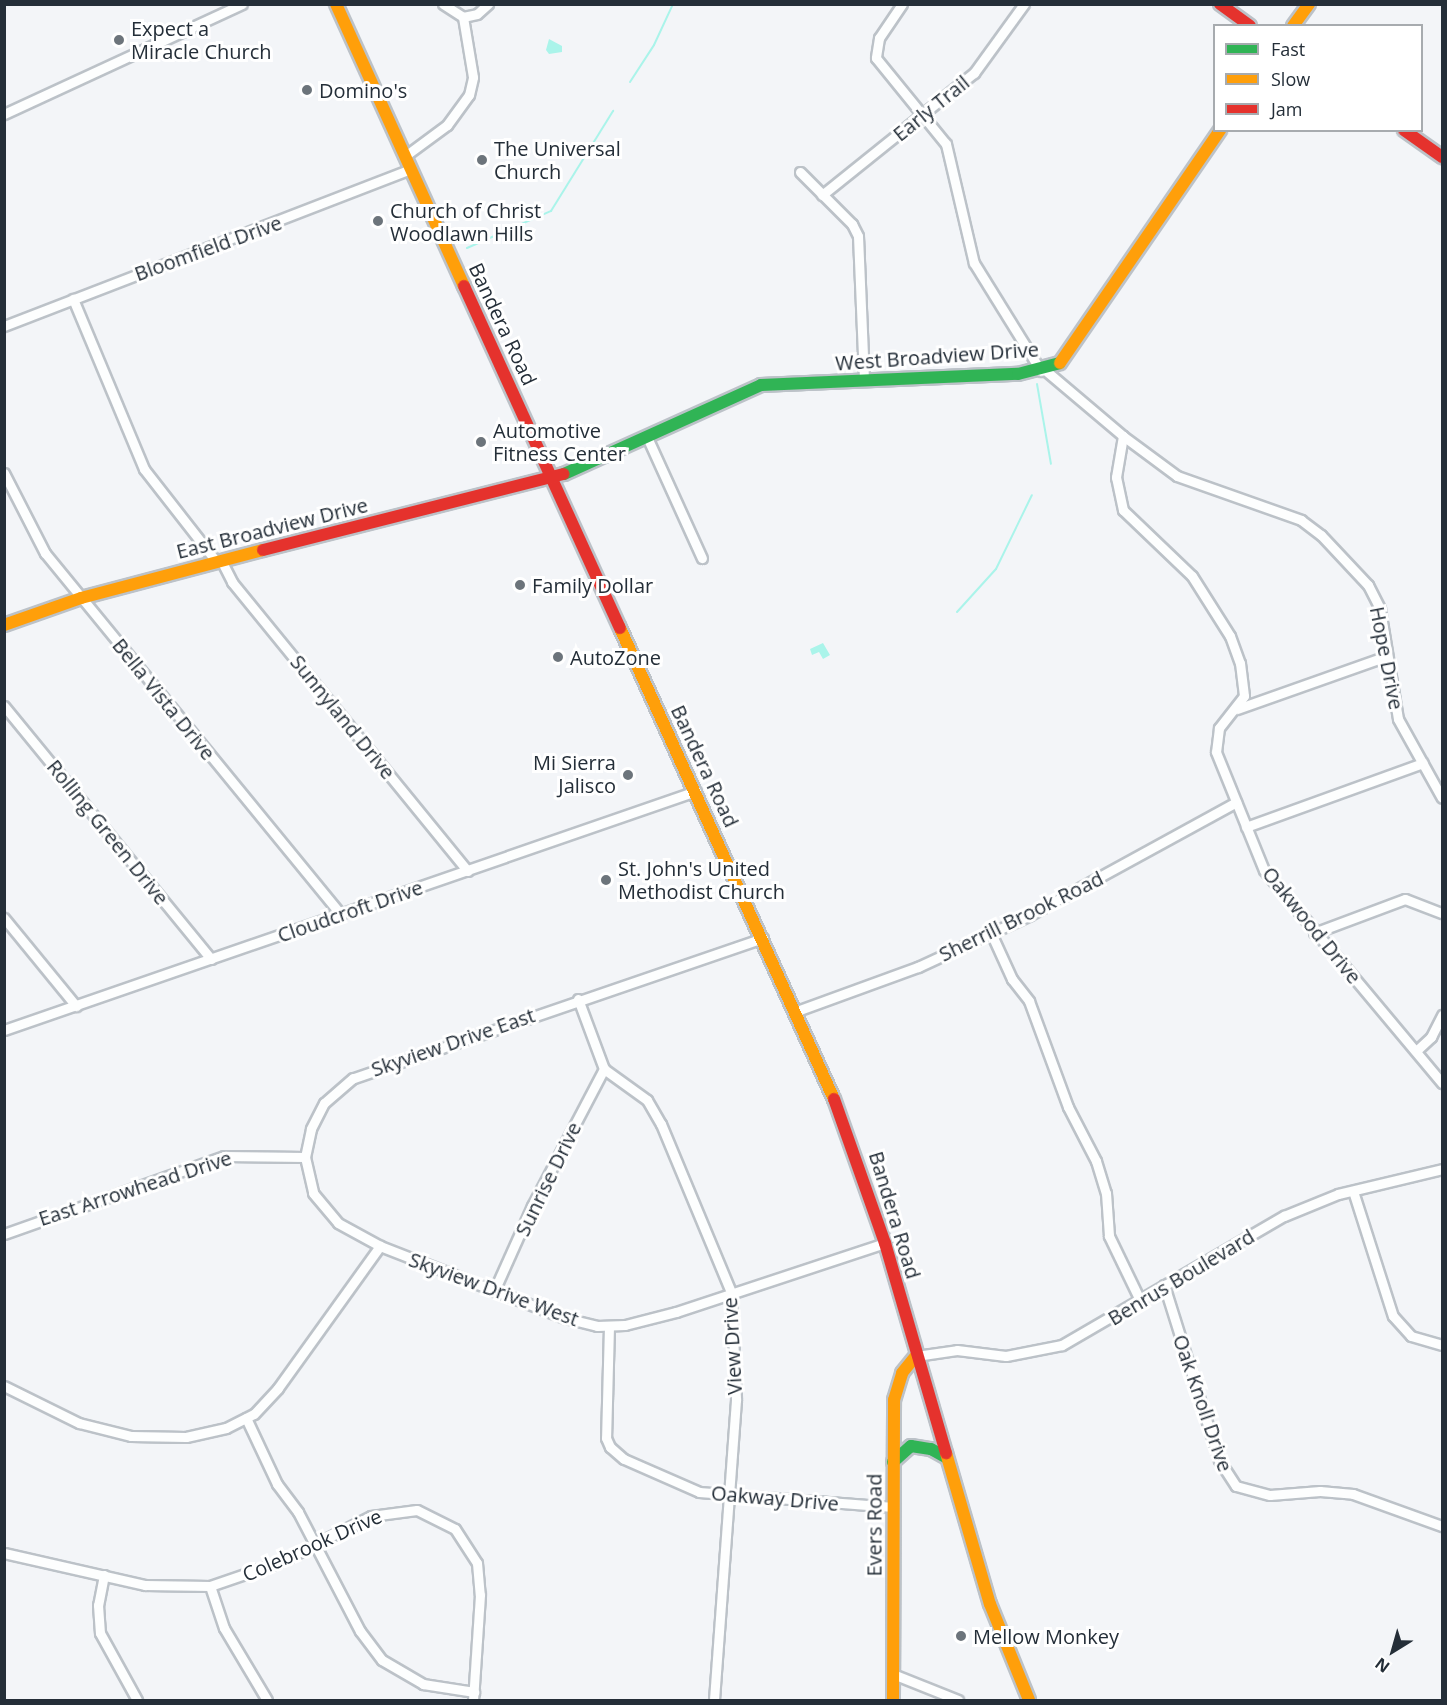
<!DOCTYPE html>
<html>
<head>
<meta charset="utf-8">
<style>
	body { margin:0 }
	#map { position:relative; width:1447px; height:1705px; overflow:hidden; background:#f3f5f8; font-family:"Open Sans",sans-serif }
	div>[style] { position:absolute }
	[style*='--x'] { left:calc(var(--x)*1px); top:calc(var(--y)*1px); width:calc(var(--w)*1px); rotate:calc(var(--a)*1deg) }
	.water>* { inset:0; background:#aaf4ea }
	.stream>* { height:2px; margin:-1px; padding:0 1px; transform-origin:1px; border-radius:1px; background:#aaf4ea }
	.roads { filter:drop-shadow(2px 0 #bcc2c8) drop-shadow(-2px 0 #bcc2c8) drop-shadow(0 2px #bcc2c8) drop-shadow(0 -2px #bcc2c8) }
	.street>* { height:9px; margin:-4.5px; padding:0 4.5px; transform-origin:4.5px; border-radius:4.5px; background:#fdfefe }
	.fast>* { height:12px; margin:-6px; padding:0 6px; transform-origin:6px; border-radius:6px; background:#30b455 }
	.slow>* { height:12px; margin:-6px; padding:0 6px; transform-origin:6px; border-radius:6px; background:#ff9f0a }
	.jam>* { height:12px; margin:-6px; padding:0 6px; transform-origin:6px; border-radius:6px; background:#e5322d }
	.dots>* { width:16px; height:16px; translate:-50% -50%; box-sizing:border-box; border:3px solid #fff; border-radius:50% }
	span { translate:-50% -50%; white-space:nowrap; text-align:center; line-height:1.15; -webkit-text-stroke:6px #fff; paint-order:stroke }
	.poi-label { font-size:20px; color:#242e38 }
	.left { translate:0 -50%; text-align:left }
	.right { translate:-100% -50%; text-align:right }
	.street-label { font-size:20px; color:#242e38 }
	.frame { position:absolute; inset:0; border:6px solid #242e38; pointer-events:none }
	.legend { position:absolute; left:1213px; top:24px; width:210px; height:108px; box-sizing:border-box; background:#fff; border:2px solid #a7abaf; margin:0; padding:8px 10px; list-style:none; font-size:18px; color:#242e38 }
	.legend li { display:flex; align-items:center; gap:12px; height:30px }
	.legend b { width:30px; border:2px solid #a7abaf }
	.north { position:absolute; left:1363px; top:1621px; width:60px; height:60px; -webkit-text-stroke:4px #fff; paint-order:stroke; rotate:217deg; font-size:16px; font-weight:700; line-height:24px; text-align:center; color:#242e38 }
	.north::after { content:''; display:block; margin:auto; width:21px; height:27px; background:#242e38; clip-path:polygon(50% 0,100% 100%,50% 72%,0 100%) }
</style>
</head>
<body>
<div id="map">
	<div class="water">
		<i style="clip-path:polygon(549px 39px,562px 46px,562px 52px,549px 54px,546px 50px)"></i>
		<i style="clip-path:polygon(823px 643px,830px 655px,823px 659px,819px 652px,812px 655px,810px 649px)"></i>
	</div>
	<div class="stream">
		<i style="--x:630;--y:82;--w:44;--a:-57"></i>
		<i style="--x:654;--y:45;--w:45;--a:-65.1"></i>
		<i style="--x:467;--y:248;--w:92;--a:-23.8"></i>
		<i style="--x:551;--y:211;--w:118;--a:-58.2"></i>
		<i style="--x:1037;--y:384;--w:81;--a:80.1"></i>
		<i style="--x:957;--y:612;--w:58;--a:-47.8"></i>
		<i style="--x:996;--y:569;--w:82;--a:-64.1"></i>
	</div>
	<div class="roads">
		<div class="street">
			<i style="--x:443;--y:4;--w:24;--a:33"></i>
			<i style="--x:463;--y:17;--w:14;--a:-12"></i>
			<i style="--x:477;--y:14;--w:15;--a:-42"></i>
			<i style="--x:902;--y:4;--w:41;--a:124.1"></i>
			<i style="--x:879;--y:38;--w:20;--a:99"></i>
			<i style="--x:876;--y:58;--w:111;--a:50.9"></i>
			<i style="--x:946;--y:144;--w:122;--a:76.8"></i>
			<i style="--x:974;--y:263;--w:127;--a:58.2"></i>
			<i style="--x:4;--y:114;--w:262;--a:-24.8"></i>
			<i style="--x:405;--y:156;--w:52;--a:-36.4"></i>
			<i style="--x:447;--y:125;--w:37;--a:-54"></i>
			<i style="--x:469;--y:95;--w:18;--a:-77"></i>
			<i style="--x:473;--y:77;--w:61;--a:-99.5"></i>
			<i style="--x:800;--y:172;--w:74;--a:45"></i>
			<i style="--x:852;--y:224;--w:13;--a:63"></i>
			<i style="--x:858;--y:236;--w:145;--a:87.6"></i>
			<i style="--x:822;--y:195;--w:195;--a:-38.8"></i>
			<i style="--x:974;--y:73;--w:85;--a:-54.1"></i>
			<i style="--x:73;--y:299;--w:184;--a:67.3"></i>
			<i style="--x:144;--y:469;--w:117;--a:52"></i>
			<i style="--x:4;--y:326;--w:436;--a:-21.1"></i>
			<i style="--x:1045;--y:370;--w:102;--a:40.2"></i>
			<i style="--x:1123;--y:436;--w:42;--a:99.7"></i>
			<i style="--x:1116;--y:477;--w:34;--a:78"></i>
			<i style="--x:1123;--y:510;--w:95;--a:43.7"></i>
			<i style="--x:1192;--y:576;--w:71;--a:57.7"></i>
			<i style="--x:1230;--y:636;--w:29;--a:70"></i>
			<i style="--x:1240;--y:663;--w:33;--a:83"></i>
			<i style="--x:1244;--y:696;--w:41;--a:128"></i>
			<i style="--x:1219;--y:728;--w:24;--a:97"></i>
			<i style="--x:1216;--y:752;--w:127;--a:67.9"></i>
			<i style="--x:1264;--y:870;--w:278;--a:50.1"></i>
			<i style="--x:1123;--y:436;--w:67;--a:36.5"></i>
			<i style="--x:1177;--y:476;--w:132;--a:19.5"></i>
			<i style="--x:1301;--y:520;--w:25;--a:37"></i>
			<i style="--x:1321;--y:535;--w:69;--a:46.8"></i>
			<i style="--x:1368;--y:585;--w:27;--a:63"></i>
			<i style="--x:1380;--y:609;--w:111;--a:80.7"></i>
			<i style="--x:1398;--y:719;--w:90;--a:60.9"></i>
			<i style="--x:647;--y:437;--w:133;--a:65.6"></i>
			<i style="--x:4;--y:473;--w:90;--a:62.9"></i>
			<i style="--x:45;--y:553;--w:466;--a:50.7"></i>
			<i style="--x:221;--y:560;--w:25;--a:63"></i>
			<i style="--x:232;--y:582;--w:373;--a:50.8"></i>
			<i style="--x:4;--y:706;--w:327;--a:50.7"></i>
			<i style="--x:1237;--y:709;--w:159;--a:-19.5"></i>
			<i style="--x:1246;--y:827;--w:188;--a:-19.9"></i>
			<i style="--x:4;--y:918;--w:114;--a:50.7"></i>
			<i style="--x:991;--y:933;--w:51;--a:65.5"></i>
			<i style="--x:1012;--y:979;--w:28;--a:52"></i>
			<i style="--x:1029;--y:1001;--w:113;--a:69.8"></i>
			<i style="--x:1068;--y:1107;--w:61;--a:62.6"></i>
			<i style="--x:1096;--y:1161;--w:34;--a:73"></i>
			<i style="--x:1106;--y:1193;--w:43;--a:86"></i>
			<i style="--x:1109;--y:1236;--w:71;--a:64.2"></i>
			<i style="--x:1314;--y:933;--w:97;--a:-20.5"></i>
			<i style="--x:1405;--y:899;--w:40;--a:21"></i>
			<i style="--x:763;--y:938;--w:433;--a:161.1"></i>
			<i style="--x:353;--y:1078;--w:38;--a:139"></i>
			<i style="--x:324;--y:1103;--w:29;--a:117"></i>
			<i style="--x:311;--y:1129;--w:29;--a:102"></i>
			<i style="--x:305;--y:1157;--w:37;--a:77"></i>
			<i style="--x:313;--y:1193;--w:39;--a:50"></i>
			<i style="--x:338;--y:1223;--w:48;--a:28.7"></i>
			<i style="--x:380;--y:1246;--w:199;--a:21.3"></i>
			<i style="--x:565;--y:1318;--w:33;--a:14"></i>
			<i style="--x:597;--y:1326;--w:28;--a:-2"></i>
			<i style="--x:625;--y:1325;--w:53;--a:-14.3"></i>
			<i style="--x:676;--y:1312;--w:220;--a:-18.3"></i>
			<i style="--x:578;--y:999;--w:75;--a:69.6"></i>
			<i style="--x:604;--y:1069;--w:53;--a:35.8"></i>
			<i style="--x:647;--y:1100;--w:28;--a:60"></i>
			<i style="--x:661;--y:1124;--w:182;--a:67.4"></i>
			<i style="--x:731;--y:1292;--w:108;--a:87.3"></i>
			<i style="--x:736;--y:1400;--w:301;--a:94.2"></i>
			<i style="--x:797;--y:1011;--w:129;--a:-20"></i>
			<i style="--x:918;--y:967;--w:123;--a:-24.9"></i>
			<i style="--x:1030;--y:915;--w:235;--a:-28.7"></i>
			<i style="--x:4;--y:1030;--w:732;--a:-19.05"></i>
			<i style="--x:1416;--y:1051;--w:21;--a:-43"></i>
			<i style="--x:1431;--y:1037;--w:25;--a:-63"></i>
			<i style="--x:1353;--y:1191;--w:131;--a:72.3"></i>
			<i style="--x:1393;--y:1316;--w:27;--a:48"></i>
			<i style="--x:1411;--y:1336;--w:32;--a:16"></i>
			<i style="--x:4;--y:1234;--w:233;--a:-19.5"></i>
			<i style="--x:224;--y:1156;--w:81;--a:0.7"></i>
			<i style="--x:1164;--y:1285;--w:183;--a:72.6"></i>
			<i style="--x:1219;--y:1460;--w:31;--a:57"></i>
			<i style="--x:1236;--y:1486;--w:35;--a:15"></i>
			<i style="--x:1270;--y:1495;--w:50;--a:-4.6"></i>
			<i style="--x:1320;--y:1491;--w:33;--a:5"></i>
			<i style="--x:1353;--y:1494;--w:95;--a:19.8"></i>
			<i style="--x:494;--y:1291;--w:93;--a:-65.9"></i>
			<i style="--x:532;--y:1206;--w:155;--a:-62.3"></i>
			<i style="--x:609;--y:1326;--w:112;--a:91.5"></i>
			<i style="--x:606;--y:1438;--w:10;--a:66"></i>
			<i style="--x:610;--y:1447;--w:18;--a:41"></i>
			<i style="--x:624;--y:1459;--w:82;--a:23.7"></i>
			<i style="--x:699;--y:1492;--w:195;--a:4.4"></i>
			<i style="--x:916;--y:1356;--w:41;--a:-8.3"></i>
			<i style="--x:957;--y:1350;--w:49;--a:7"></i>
			<i style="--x:1006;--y:1356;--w:57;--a:-11.1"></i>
			<i style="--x:1062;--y:1345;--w:257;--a:-30.2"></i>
			<i style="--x:1284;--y:1216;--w:58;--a:-22.2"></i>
			<i style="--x:1338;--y:1194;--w:107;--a:-13.5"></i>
			<i style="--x:4;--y:1386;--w:84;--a:26.3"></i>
			<i style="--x:79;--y:1423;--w:54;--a:14"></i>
			<i style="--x:131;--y:1436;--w:55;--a:1"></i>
			<i style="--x:186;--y:1437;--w:41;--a:-12.7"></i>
			<i style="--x:226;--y:1428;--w:31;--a:-27"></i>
			<i style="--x:254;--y:1414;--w:35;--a:-47"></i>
			<i style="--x:278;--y:1388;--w:175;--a:-54.3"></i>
			<i style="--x:246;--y:1418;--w:73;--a:64.8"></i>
			<i style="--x:277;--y:1484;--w:35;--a:53"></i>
			<i style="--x:298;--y:1512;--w:134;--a:62.5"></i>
			<i style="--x:360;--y:1631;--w:36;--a:53"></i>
			<i style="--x:382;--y:1660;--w:48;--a:30.3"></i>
			<i style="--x:423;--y:1684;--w:52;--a:8.9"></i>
			<i style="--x:4;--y:1553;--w:145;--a:12.8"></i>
			<i style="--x:145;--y:1585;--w:65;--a:0.9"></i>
			<i style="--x:210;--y:1586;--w:74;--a:-18.9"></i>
			<i style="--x:280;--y:1562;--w:102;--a:-26.8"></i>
			<i style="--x:371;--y:1516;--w:46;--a:-7.4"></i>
			<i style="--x:417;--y:1510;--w:42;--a:26.6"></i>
			<i style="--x:455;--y:1529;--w:40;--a:57.1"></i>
			<i style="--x:477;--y:1563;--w:32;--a:85"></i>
			<i style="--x:480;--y:1595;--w:105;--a:93.8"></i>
			<i style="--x:104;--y:1575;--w:31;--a:101"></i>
			<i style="--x:98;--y:1605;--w:28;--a:86"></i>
			<i style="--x:100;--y:1633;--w:77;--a:61.1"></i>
			<i style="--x:210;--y:1586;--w:44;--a:71.6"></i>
			<i style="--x:224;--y:1628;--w:84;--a:59.2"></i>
			<i style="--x:893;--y:1674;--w:70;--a:21.8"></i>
		</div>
		<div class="fast">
			<i style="--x:564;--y:474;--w:216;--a:-24.3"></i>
			<i style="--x:761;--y:385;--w:257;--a:-2.5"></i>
			<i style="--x:1018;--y:374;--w:43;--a:-14.7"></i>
			<i style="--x:893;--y:1462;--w:24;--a:-42"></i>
			<i style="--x:911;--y:1446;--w:20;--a:9"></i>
			<i style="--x:931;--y:1449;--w:18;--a:29"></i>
		</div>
		<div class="slow">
			<i style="--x:336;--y:4;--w:310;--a:65.6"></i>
			<i style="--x:1293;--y:26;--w:27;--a:-54"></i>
			<i style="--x:1060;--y:363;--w:283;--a:-55.5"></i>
			<i style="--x:4;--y:625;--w:82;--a:-19.3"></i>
			<i style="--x:81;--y:598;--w:188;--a:-14.8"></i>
			<i style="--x:620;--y:628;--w:517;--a:65.57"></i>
			<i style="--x:946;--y:1453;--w:157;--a:73.8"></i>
			<i style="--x:990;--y:1604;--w:104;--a:67.9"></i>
			<i style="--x:893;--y:1700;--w:300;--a:-89.8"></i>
			<i style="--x:894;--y:1400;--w:28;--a:-73"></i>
			<i style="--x:902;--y:1373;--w:22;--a:-51"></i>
		</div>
		<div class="jam">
			<i style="--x:1220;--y:4;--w:37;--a:36"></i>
			<i style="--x:1404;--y:130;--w:47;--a:35.4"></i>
			<i style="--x:464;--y:286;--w:376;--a:65.5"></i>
			<i style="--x:263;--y:550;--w:310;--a:-14.2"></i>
			<i style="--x:834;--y:1099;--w:153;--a:70.5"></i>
			<i style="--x:885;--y:1243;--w:219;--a:73.8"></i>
		</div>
	</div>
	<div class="dots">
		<i style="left:119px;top:40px;background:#6c747b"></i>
		<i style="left:307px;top:90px;background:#6c747b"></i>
		<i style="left:482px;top:160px;background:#6c747b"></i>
		<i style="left:378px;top:221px;background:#6c747b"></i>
		<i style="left:481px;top:442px;background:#6c747b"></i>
		<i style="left:520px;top:585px;background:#6c747b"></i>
		<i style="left:558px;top:657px;background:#6c747b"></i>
		<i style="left:628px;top:775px;background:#6c747b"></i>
		<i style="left:606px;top:880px;background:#6c747b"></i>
		<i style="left:961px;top:1636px;background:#6c747b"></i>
	</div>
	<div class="poi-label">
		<span class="left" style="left:131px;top:40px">Expect a<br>Miracle Church</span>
		<span class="left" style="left:319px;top:90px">Domino's</span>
		<span class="left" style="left:494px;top:160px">The Universal<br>Church</span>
		<span class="left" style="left:390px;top:222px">Church of Christ<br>Woodlawn Hills</span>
		<span class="left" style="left:493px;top:442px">Automotive<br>Fitness Center</span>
		<span class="left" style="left:532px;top:585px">Family Dollar</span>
		<span class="left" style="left:570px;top:657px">AutoZone</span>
		<span class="right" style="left:616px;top:774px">Mi Sierra<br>Jalisco</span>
		<span class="left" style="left:618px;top:880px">St. John's United<br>Methodist Church</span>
		<span class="left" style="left:973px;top:1636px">Mellow Monkey</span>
	</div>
	<div class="street-label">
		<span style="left:931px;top:108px;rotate:-39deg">Early Trail</span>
		<span style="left:208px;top:248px;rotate:-20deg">Bloomfield Drive</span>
		<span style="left:503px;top:324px;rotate:65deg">Bandera Road</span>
		<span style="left:937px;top:356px;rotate:-4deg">West Broadview Drive</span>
		<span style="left:272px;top:528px;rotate:-14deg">East Broadview Drive</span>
		<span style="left:1387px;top:658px;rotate:79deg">Hope Drive</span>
		<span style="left:164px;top:699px;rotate:51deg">Bella Vista Drive</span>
		<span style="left:343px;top:717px;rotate:51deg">Sunnyland Drive</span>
		<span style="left:705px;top:766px;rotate:65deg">Bandera Road</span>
		<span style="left:108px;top:832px;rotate:51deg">Rolling Green Drive</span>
		<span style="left:350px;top:911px;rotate:-19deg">Cloudcroft Drive</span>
		<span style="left:1021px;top:916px;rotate:-26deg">Sherrill Brook Road</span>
		<span style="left:1312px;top:925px;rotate:51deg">Oakwood Drive</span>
		<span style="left:453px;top:1042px;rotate:-19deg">Skyview Drive East</span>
		<span style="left:548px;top:1179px;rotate:-64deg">Sunrise Drive</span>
		<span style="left:135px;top:1188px;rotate:-18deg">East Arrowhead Drive</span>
		<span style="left:895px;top:1215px;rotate:73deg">Bandera Road</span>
		<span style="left:1181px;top:1277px;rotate:-31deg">Benrus Boulevard</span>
		<span style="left:494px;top:1289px;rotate:20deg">Skyview Drive West</span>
		<span style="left:732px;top:1346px;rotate:-93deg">View Drive</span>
		<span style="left:1203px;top:1403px;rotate:71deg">Oak Knoll Drive</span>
		<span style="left:775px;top:1498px;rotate:5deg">Oakway Drive</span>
		<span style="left:874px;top:1525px;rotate:-90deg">Evers Road</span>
		<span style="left:312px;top:1545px;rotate:-24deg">Colebrook Drive</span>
	</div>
	<div class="frame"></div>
	<ul class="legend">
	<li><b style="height:8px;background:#30b455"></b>Fast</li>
	<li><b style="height:8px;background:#ff9f0a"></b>Slow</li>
	<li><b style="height:8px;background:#e5322d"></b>Jam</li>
	</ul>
	<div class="north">N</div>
</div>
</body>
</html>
